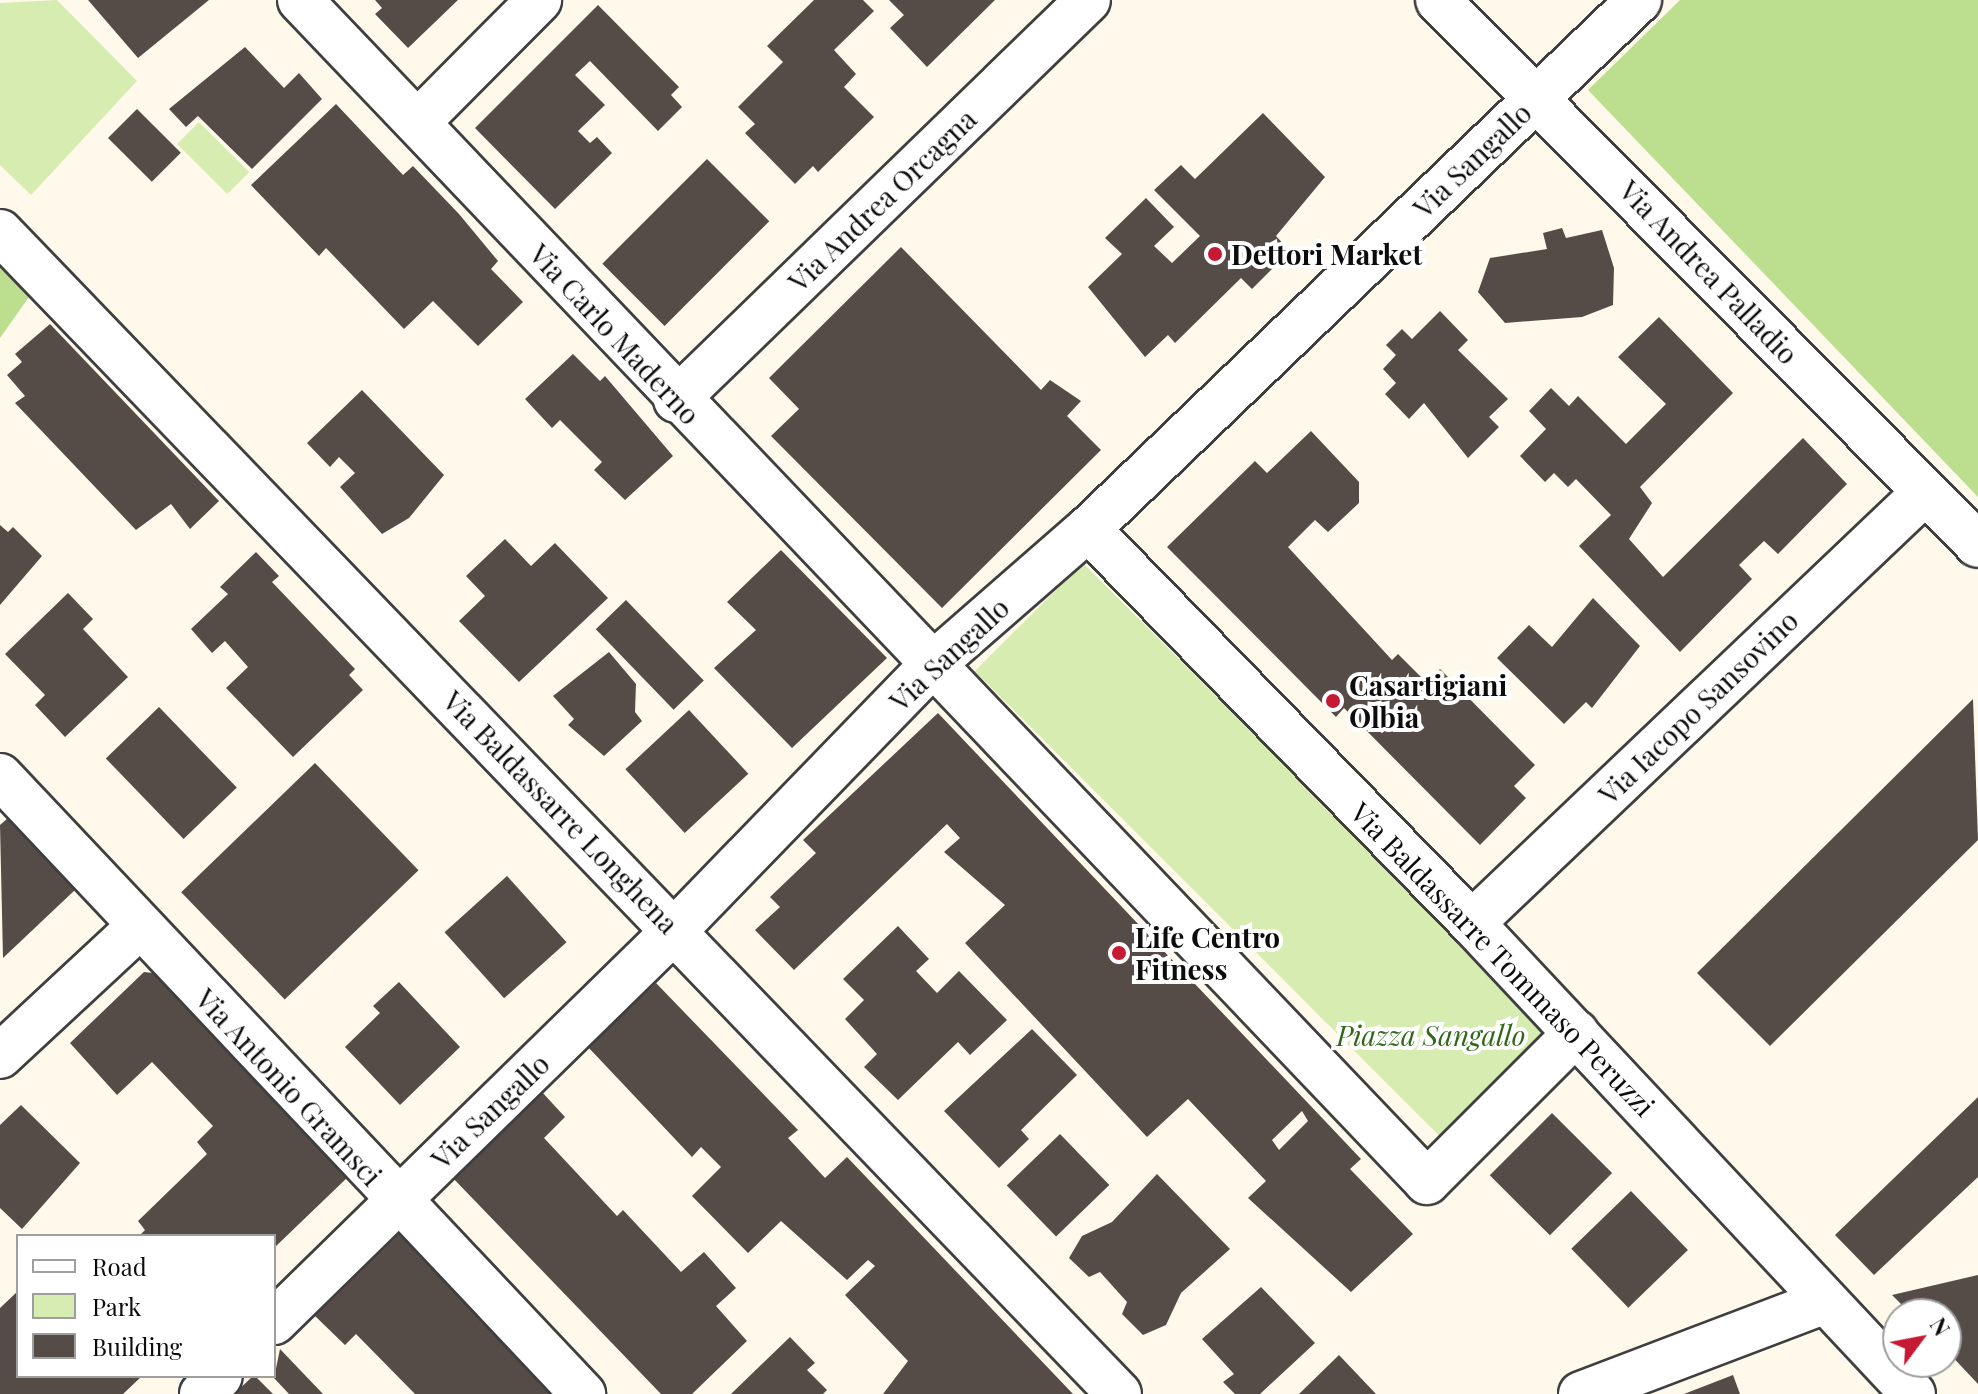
<!DOCTYPE html>
<html>
<head>
<meta charset="utf-8">
<style>
	body { margin:0 }
	#map { position:relative; width:1978px; height:1394px; overflow:hidden; background:#fff9eb; font-family:"Playfair Display",serif }
	div>[style] { position:absolute }
	[style*='--x'] { left:calc(var(--x)*1px); top:calc(var(--y)*1px); width:calc(var(--w)*1px); rotate:calc(var(--a)*1deg) }
	.green>* { inset:0; background:#d6ecb1; transform-origin:0 0 }
	.forest>* { inset:0; background:#bbde8f }
	.building>* { inset:0; background:#554b47; transform-origin:0 0 }
	.roads { filter:drop-shadow(2px 0 #3f3f3f) drop-shadow(-2px 0 #3f3f3f) drop-shadow(0 2px #3f3f3f) drop-shadow(0 -2px #3f3f3f) }
	.minor>* { height:44px; margin:-22px; padding:0 22px; transform-origin:22px; border-radius:22px; background:#fff }
	.dots>* { width:22px; height:22px; translate:-50% -50%; box-sizing:border-box; border:4px solid #fff; border-radius:50% }
	span { translate:-50% -50%; white-space:nowrap; text-align:center; line-height:1.15; -webkit-text-stroke:8px #fff; paint-order:stroke }
	.street-label { font-size:28px; color:#0c0c0c }
	.poi-label { font-size:28px; color:#0c0c0c; font-weight:700 }
	.left { translate:0 -50%; text-align:left }
	.park-label { font-size:28px; color:#316818; font-style:italic }
	.legend { position:absolute; left:16px; top:1234px; width:260px; height:144px; box-sizing:border-box; background:#fff; border:2px solid #9e9e9e; margin:0; padding:10px 14px; list-style:none; font-size:24px; color:#0c0c0c }
	.legend li { display:flex; align-items:center; gap:16px; height:40px }
	.legend b { width:40px; border:2px solid #9e9e9e }
	.north { position:absolute; left:1882px; top:1298px; width:80px; height:80px; box-sizing:border-box; background:#fff; border:2px solid #9e9e9e; border-radius:50%; rotate:58deg; font-size:22px; font-weight:700; line-height:32px; text-align:center; color:#0c0c0c }
	.north::after { content:''; display:block; margin:auto; width:28px; height:36px; background:#c61933; clip-path:polygon(50% 0,100% 100%,50% 72%,0 100%) }
</style>
</head>
<body>
<div id="map">
	<div class="green">
		<i style="clip-path:polygon(57px 0,137px 81px,31px 195px,0 165px,0 3px)"></i>
		<i style="left:199px;top:122px;width:71px;height:31px;rotate:45deg"></i>
		<i style="left:1083px;top:563px;width:663px;height:153px;rotate:45deg"></i>
	</div>
	<div class="forest">
		<i style="clip-path:polygon(1680px 0,1978px 0,1978px 497px,1588px 90px)"></i>
		<i style="clip-path:polygon(0 267px,29px 297px,0 338px)"></i>
	</div>
	<div class="building">
		<i style="clip-path:polygon(88px 0,209px 0,138px 58px)"></i>
		<i style="clip-path:polygon(375px 0,458px 0,408px 48px,375px 14px,382px 8px)"></i>
		<i style="clip-path:polygon(814px 0,863px 0,874px 11px,834px 50px,856px 74px,844px 87px,874px 117px,818px 172px,813px 166px,795px 184px,745px 133px,755px 124px,738px 107px,783px 62px,767px 46px)"></i>
		<i style="clip-path:polygon(889px 0,995px 0,927px 67px,890px 28px,904px 15px)"></i>
		<i style="clip-path:polygon(598px 5px,679px 87px,671px 95px,682px 107px,658px 131px,590px 61px,575px 75px,605px 105px,578px 131px,590px 143px,597px 137px,612px 153px,555px 209px,475px 128px)"></i>
		<i style="clip-path:polygon(245px 47px,284px 88px,299px 73px,322px 99px,252px 169px,198px 116px,186px 127px,169px 109px)"></i>
		<i style="clip-path:polygon(336px 104px,403px 175px,413px 166px,459px 214px,498px 261px,491px 269px,523px 302px,478px 346px,433px 301px,404px 329px,326px 248px,319px 256px,251px 185px)"></i>
		<i style="left:137px;top:109px;width:62px;height:41px;rotate:45deg"></i>
		<i style="clip-path:polygon(1263px 113px,1325px 177px,1276px 236px,1290px 251px,1252px 289px,1241px 278px,1175px 343px,1168px 335px,1145px 357px,1088px 287px,1122px 254px,1105px 238px,1146px 198px,1174px 227px,1154px 246px,1172px 263px,1200px 236px,1154px 190px,1181px 165px,1195px 179px)"></i>
		<i style="left:707px;top:159px;width:88px;height:148px;rotate:45deg"></i>
		<i style="clip-path:polygon(1562px 228px,1566px 238px,1602px 230px,1614px 268px,1613px 305px,1582px 317px,1505px 323px,1478px 292px,1490px 258px,1547px 249px,1543px 233px)"></i>
		<i style="clip-path:polygon(901px 247px,1041px 390px,1050px 380px,1081px 401px,1067px 416px,1101px 450px,942px 608px,771px 436px,799px 409px,769px 378px)"></i>
		<i style="clip-path:polygon(1440px 311px,1468px 340px,1458px 350px,1508px 399px,1489px 417px,1499px 427px,1468px 458px,1424px 403px,1409px 419px,1385px 394px,1396px 383px,1383px 369px,1396px 355px,1386px 345px,1402px 329px,1412px 339px)"></i>
		<i style="clip-path:polygon(1659px 317px,1733px 393px,1640px 487px,1652px 503px,1629px 539px,1663px 577px,1803px 438px,1847px 484px,1778px 554px,1764px 541px,1739px 565px,1752px 579px,1680px 652px,1579px 546px,1611px 515px,1576px 479px,1568px 487px,1554px 473px,1545px 482px,1520px 456px,1546px 429px,1529px 411px,1551px 388px,1569px 406px,1578px 396px,1626px 444px,1666px 404px,1618px 357px)"></i>
		<i style="clip-path:polygon(50px 324px,219px 501px,190px 529px,171px 504px,136px 530px,15px 403px,25px 396px,7px 375px,22px 362px,15px 354px)"></i>
		<i style="clip-path:polygon(573px 354px,600px 381px,605px 376px,673px 456px,625px 500px,594px 470px,602px 462px,560px 420px,552px 428px,525px 399px)"></i>
		<i style="clip-path:polygon(362px 390px,444px 475px,409px 518px,382px 534px,340px 487px,355px 473px,339px 457px,330px 467px,307px 443px)"></i>
		<i style="clip-path:polygon(1311px 431px,1359px 482px,1359px 503px,1328px 532px,1315px 520px,1288px 547px,1392px 660px,1398px 654px,1427px 683px,1440px 669px,1535px 765px,1514px 786px,1526px 798px,1480px 845px,1344px 708px,1336px 717px,1167px 547px,1255px 461px,1267px 473px)"></i>
		<i style="clip-path:polygon(0 525px,8px 532px,13px 527px,42px 556px,0 605px)"></i>
		<i style="clip-path:polygon(505px 539px,531px 566px,555px 543px,608px 598px,519px 682px,459px 621px,485px 596px,466px 576px)"></i>
		<i style="clip-path:polygon(781px 550px,887px 658px,792px 748px,714px 668px,756px 630px,727px 602px)"></i>
		<i style="clip-path:polygon(256px 552px,279px 576px,272px 582px,355px 669px,349px 675px,363px 690px,293px 757px,226px 688px,248px 667px,225px 641px,212px 653px,191px 629px,228px 594px,220px 587px)"></i>
		<i style="clip-path:polygon(68px 593px,93px 619px,83px 629px,128px 677px,65px 737px,35px 705px,45px 695px,5px 654px)"></i>
		<i style="clip-path:polygon(1593px 598px,1640px 646px,1592px 708px,1586px 702px,1564px 724px,1497px 658px,1529px 625px,1552px 647px)"></i>
		<i style="left:626px;top:600px;width:112px;height:42px;rotate:46deg"></i>
		<i style="clip-path:polygon(609px 652px,636px 684px,635px 712px,642px 721px,604px 756px,568px 725px,574px 719px,553px 696px)"></i>
		<i style="clip-path:polygon(1973px 699px,1978px 840px,1770px 1046px,1697px 973px)"></i>
		<i style="left:159px;top:707px;width:112px;height:74px;rotate:46deg"></i>
		<i style="left:689px;top:710px;width:87px;height:87px;rotate:47deg"></i>
		<i style="clip-path:polygon(evenodd,938px 713px,1361px 1159px,1350px 1169px,1413px 1234px,1351px 1292px,1248px 1198px,1266px 1181px,1188px 1099px,1147px 1137px,965px 943px,1005px 905px,944px 852px,960px 838px,947px 824px,794px 970px,755px 930px,780px 907px,770px 897px,816px 853px,803px 840px,938px 713px,1302px 1111px,1308px 1121px,1279px 1150px,1272px 1140px,1302px 1111px)"></i>
		<i style="left:315px;top:763px;width:149px;height:186px;rotate:46deg"></i>
		<i style="clip-path:polygon(8px 818px,76px 889px,3px 958px,0 825px)"></i>
		<i style="left:507px;top:876px;width:89px;height:84px;rotate:48deg"></i>
		<i style="clip-path:polygon(898px 926px,929px 959px,916px 971px,937px 993px,959px 971px,1007px 1020px,970px 1055px,958px 1042px,898px 1100px,864px 1067px,877px 1054px,845px 1019px,864px 1000px,843px 979px)"></i>
		<i style="clip-path:polygon(144px 972px,153px 973px,247px 1065px,350px 1175px,274px 1248px,274px 1236px,139px 1236px,145px 1230px,138px 1221px,207px 1154px,197px 1142px,213px 1126px,152px 1062px,117px 1095px,70px 1043px)"></i>
		<i style="clip-path:polygon(399px 982px,460px 1047px,400px 1105px,345px 1047px,380px 1013px,373px 1006px)"></i>
		<i style="clip-path:polygon(656px 983px,798px 1130px,788px 1138px,825px 1178px,847px 1157px,1073px 1394px,883px 1394px,908px 1361px,845px 1295px,875px 1266px,868px 1260px,847px 1280px,781px 1221px,748px 1253px,692px 1196px,721px 1167px,701px 1147px,692px 1157px,588px 1047px)"></i>
		<i style="clip-path:polygon(1032px 1029px,1077px 1075px,1021px 1130px,1029px 1139px,999px 1168px,944px 1111px)"></i>
		<i style="clip-path:polygon(541px 1091px,565px 1117px,544px 1138px,617px 1216px,623px 1210px,681px 1272px,704px 1252px,736px 1288px,716px 1306px,747px 1341px,692px 1394px,661px 1394px,450px 1175px)"></i>
		<i style="clip-path:polygon(1978px 1097px,1978px 1177px,1874px 1275px,1835px 1235px)"></i>
		<i style="clip-path:polygon(21px 1105px,80px 1163px,22px 1229px,0 1208px,0 1125px)"></i>
		<i style="left:1552px;top:1113px;width:85px;height:88px;rotate:45deg"></i>
		<i style="left:1060px;top:1134px;width:71px;height:74px;rotate:46deg"></i>
		<i style="clip-path:polygon(1157px 1174px,1230px 1249px,1181px 1293px,1166px 1325px,1143px 1335px,1122px 1314px,1127px 1302px,1100px 1272px,1089px 1277px,1069px 1258px,1082px 1236px,1112px 1222px)"></i>
		<i style="left:1631px;top:1191px;width:82px;height:83px;rotate:46deg"></i>
		<i style="clip-path:polygon(401px 1232px,555px 1394px,415px 1394px,356px 1334px,345px 1345px,315px 1316px)"></i>
		<i style="clip-path:polygon(1978px 1275px,1978px 1384px,1946px 1350px,1946px 1314px,1911px 1314px,1892px 1295px)"></i>
		<i style="clip-path:polygon(1261px 1287px,1315px 1343px,1260px 1394px,1235px 1394px,1223px 1382px,1234px 1374px,1202px 1339px)"></i>
		<i style="clip-path:polygon(18px 1291px,18px 1376px,142px 1376px,123px 1394px,0 1394px,0 1308px)"></i>
		<i style="clip-path:polygon(790px 1337px,815px 1363px,807px 1370px,827px 1390px,823px 1394px,731px 1394px)"></i>
		<i style="clip-path:polygon(280px 1349px,323px 1394px,289px 1394px,274px 1378px)"></i>
		<i style="clip-path:polygon(1339px 1355px,1376px 1394px,1299px 1394px)"></i>
		<i style="clip-path:polygon(1733px 1375px,1740px 1394px,1684px 1394px)"></i>
		<i style="clip-path:polygon(255px 1376px,273px 1394px,234px 1394px,253px 1376px)"></i>
	</div>
	<div class="roads">
		<div class="minor">
			<i style="--x:300;--y:0;--w:1633;--a:46.36"></i>
			<i style="--x:1427;--y:1182;--w:211;--a:-45"></i>
			<i style="--x:1438;--y:0;--w:767;--a:45.26"></i>
			<i style="--x:418;--y:122;--w:172;--a:-45.2"></i>
			<i style="--x:0;--y:232;--w:1613;--a:46.08"></i>
			<i style="--x:676;--y:400;--w:574;--a:-44.15"></i>
			<i style="--x:1088;--y:529;--w:550;--a:45.74"></i>
			<i style="--x:1472;--y:923;--w:645;--a:46.88"></i>
			<i style="--x:0;--y:776;--w:850;--a:46.67"></i>
			<i style="--x:1472;--y:923;--w:625;--a:-43.57"></i>
			<i style="--x:0;--y:1056;--w:190;--a:-42.9"></i>
			<i style="--x:274;--y:1322;--w:561;--a:-44.35"></i>
			<i style="--x:675;--y:930;--w:371;--a:-45.9"></i>
			<i style="--x:933;--y:664;--w:206;--a:-41.1"></i>
			<i style="--x:1088;--y:529;--w:764;--a:-43.83"></i>
			<i style="--x:202;--y:1394;--w:25;--a:-45"></i>
			<i style="--x:1581;--y:1394;--w:259;--a:-20.8"></i>
		</div>
	</div>
	<div class="dots">
		<i style="left:1215px;top:254px;background:#c61933"></i>
		<i style="left:1333px;top:701px;background:#c61933"></i>
		<i style="left:1119px;top:953px;background:#c61933"></i>
	</div>
	<div class="street-label">
		<span style="left:1472px;top:160px;rotate:-44deg">Via Sangallo</span>
		<span style="left:882px;top:200px;rotate:-44deg">Via Andrea Orcagna</span>
		<span style="left:1709px;top:272px;rotate:46deg">Via Andrea Palladio</span>
		<span style="left:615px;top:334px;rotate:47deg">Via Carlo Maderno</span>
		<span style="left:949px;top:654px;rotate:-43deg">Via Sangallo</span>
		<span style="left:1698px;top:707px;rotate:-44deg">Via Iacopo Sansovino</span>
		<span style="left:561px;top:812px;rotate:46deg">Via Baldassarre Longhena</span>
		<span style="left:1503px;top:959px;rotate:46deg">Via Baldassarre Tommaso Peruzzi</span>
		<span style="left:289px;top:1087px;rotate:47deg">Via Antonio Gramsci</span>
		<span style="left:490px;top:1111px;rotate:-44deg">Via Sangallo</span>
	</div>
	<div class="poi-label">
		<span class="left" style="left:1231px;top:254px">Dettori Market</span>
		<span class="left" style="left:1349px;top:701px">Casartigiani<br>Olbia</span>
		<span class="left" style="left:1135px;top:953px">Life Centro<br>Fitness</span>
	</div>
	<div class="park-label">
		<span style="left:1431px;top:1035px">Piazza Sangallo</span>
	</div>
	<ul class="legend">
	<li><b style="height:10px;background:#fff"></b>Road</li>
	<li><b style="height:22px;background:#d6ecb1"></b>Park</li>
	<li><b style="height:22px;background:#554b47"></b>Building</li>
	</ul>
	<div class="north">N</div>
</div>
</body>
</html>
